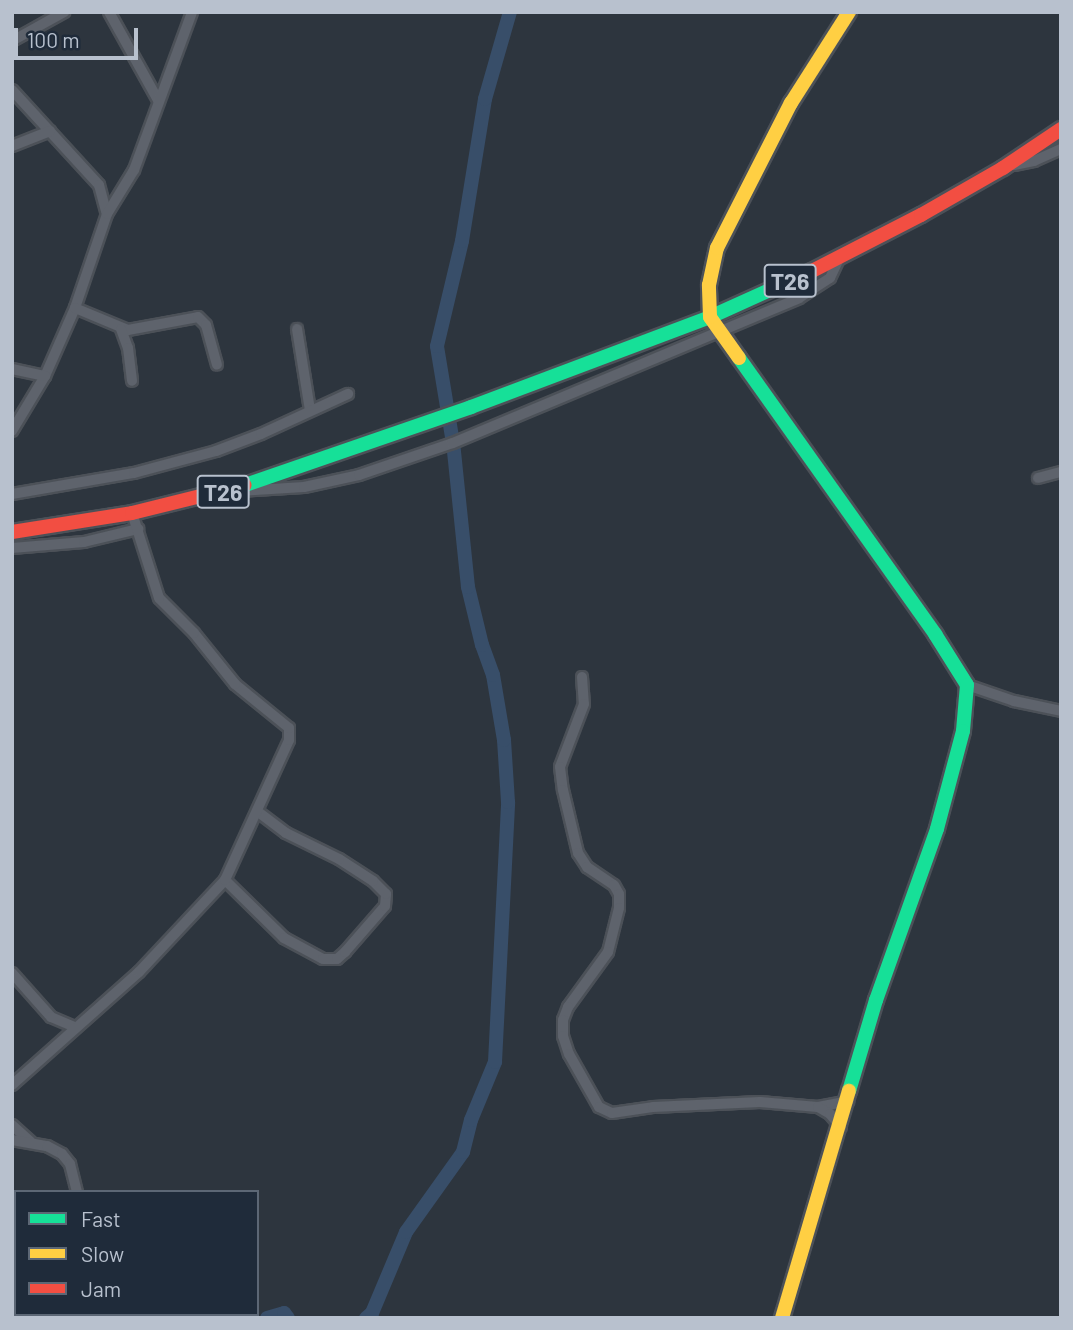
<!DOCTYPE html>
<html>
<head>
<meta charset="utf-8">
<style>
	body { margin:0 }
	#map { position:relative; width:1073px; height:1330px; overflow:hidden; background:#2d353e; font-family:Barlow,sans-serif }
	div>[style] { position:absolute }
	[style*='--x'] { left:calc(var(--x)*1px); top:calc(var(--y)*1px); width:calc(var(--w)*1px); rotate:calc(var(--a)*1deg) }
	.river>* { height:14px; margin:-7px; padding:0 7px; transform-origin:7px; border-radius:7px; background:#384e69 }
	.roads { filter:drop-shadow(2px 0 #4c5158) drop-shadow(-2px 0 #4c5158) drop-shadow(0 2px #4c5158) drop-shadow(0 -2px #4c5158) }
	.street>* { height:10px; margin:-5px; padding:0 5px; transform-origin:5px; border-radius:5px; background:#5e636c }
	.fast>* { height:14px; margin:-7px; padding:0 7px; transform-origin:7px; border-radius:7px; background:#16e098 }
	.slow>* { height:14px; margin:-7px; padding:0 7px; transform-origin:7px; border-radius:7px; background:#ffcf43 }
	.jam>* { height:14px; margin:-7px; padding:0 7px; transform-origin:7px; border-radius:7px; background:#f24e42 }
	span { translate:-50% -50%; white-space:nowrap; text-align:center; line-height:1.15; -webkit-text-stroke:7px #1f2b3a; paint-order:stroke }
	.shield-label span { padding:2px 5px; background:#1f2b3a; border:2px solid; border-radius:5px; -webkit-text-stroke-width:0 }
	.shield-label { font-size:23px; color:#b8c1ce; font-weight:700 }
	.frame { position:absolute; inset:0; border:14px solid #b8c1ce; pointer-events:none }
	.legend { position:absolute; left:14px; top:1190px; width:245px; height:126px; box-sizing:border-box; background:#1f2b3a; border:2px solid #5c6775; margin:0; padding:9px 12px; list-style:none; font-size:21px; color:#b8c1ce }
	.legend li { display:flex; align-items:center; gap:14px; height:35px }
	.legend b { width:35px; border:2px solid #5c6775 }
	.scale { position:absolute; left:14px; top:28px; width:124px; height:32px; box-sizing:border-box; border:4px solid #b8c1ce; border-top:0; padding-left:9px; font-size:21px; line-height:24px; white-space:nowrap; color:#b8c1ce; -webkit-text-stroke:5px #1f2b3a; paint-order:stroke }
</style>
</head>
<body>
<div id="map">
	<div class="river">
		<i style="--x:267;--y:1318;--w:18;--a:-16"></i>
		<i style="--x:284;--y:1313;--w:6;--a:51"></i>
		<i style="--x:366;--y:1318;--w:8;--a:-40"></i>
		<i style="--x:372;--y:1313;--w:88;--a:-67.2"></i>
		<i style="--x:406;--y:1232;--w:98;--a:-54.5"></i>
		<i style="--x:463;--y:1152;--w:33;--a:-76"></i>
		<i style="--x:471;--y:1120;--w:63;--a:-67.5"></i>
		<i style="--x:495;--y:1062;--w:260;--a:-87.1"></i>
		<i style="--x:508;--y:802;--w:62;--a:-93.7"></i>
		<i style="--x:504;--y:740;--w:66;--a:-99.6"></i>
		<i style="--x:493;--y:675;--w:32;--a:-110"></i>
		<i style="--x:482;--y:645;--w:60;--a:-103.6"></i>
		<i style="--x:468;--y:587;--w:145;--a:-95.9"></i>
		<i style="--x:453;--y:443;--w:98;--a:-99.4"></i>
		<i style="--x:437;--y:346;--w:108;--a:-76.6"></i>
		<i style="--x:462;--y:241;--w:144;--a:-80.8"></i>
		<i style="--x:485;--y:99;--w:91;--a:-74"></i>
	</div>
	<div class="roads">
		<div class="street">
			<i style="--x:109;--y:12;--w:101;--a:60.9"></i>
			<i style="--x:12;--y:41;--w:60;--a:-29.1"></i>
			<i style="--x:12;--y:90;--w:129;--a:47.5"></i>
			<i style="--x:99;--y:185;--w:30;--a:75"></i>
			<i style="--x:107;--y:214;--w:99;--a:108.8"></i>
			<i style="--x:75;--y:308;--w:74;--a:113.8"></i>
			<i style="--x:45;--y:376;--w:64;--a:121"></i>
			<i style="--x:12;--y:146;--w:41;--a:-21.5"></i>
			<i style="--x:1014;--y:165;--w:20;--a:-11"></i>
			<i style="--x:1034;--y:161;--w:30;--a:-24"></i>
			<i style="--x:107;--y:214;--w:52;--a:-58.5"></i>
			<i style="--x:134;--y:170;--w:168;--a:-69.8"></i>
			<i style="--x:75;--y:308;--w:57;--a:22.5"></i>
			<i style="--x:128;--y:330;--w:71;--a:-10.5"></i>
			<i style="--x:198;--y:317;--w:11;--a:45"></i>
			<i style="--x:206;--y:325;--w:41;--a:74.6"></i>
			<i style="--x:121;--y:329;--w:20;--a:70"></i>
			<i style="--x:128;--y:348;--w:33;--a:83"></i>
			<i style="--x:297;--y:329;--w:82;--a:80.9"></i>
			<i style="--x:12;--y:369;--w:34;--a:12"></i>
			<i style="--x:1038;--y:478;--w:24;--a:-15"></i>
			<i style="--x:239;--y:491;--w:65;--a:-3.5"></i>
			<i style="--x:304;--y:487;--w:56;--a:-12.3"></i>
			<i style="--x:359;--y:475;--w:99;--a:-18.8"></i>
			<i style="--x:453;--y:443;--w:375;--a:-22.7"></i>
			<i style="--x:799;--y:298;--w:37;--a:-33"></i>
			<i style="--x:830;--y:278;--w:23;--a:-65"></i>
			<i style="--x:12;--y:494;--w:124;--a:-9.8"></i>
			<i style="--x:134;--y:473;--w:85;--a:-15"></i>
			<i style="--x:216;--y:451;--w:48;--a:-20.7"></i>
			<i style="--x:261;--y:434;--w:96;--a:-24.7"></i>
			<i style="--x:12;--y:548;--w:72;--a:-4.8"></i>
			<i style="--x:84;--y:542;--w:56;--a:-13.5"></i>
			<i style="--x:582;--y:677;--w:27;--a:86"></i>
			<i style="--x:584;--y:704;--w:67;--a:110.9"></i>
			<i style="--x:560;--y:767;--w:23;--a:83"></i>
			<i style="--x:563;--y:790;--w:65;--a:76.6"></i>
			<i style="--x:578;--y:853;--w:17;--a:57"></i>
			<i style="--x:587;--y:867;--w:32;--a:34"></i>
			<i style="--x:614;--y:885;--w:10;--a:61"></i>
			<i style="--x:619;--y:894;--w:14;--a:90"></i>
			<i style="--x:619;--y:908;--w:45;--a:104"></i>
			<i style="--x:608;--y:952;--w:68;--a:126"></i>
			<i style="--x:568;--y:1007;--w:14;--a:111"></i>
			<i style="--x:563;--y:1020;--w:16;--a:90"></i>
			<i style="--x:563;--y:1036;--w:19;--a:72"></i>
			<i style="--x:569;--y:1054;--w:61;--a:60.5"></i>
			<i style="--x:599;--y:1107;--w:14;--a:25"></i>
			<i style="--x:612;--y:1113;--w:41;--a:-8.3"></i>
			<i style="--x:653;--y:1107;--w:107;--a:-2.7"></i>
			<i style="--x:760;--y:1102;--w:58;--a:4.9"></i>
			<i style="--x:818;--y:1107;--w:31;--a:-11"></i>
			<i style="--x:967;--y:685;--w:50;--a:18.8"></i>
			<i style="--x:1014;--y:701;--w:48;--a:12"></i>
			<i style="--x:225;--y:880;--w:83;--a:44.5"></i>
			<i style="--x:284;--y:938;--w:44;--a:28.3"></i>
			<i style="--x:323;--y:959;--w:14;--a:0"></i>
			<i style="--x:337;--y:959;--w:11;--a:-41"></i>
			<i style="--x:345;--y:952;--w:61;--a:-49"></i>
			<i style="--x:385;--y:906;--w:12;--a:-85"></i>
			<i style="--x:386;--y:894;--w:18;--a:-135"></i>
			<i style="--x:373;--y:881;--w:40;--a:-147.1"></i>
			<i style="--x:339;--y:859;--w:59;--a:-153.9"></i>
			<i style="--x:286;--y:833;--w:36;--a:-143"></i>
			<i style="--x:12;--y:973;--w:59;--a:48.4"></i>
			<i style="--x:51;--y:1017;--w:25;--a:23"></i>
			<i style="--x:12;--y:1085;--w:170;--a:-41.7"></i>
			<i style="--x:139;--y:972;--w:126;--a:-46.9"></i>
			<i style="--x:225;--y:880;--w:154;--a:-65.4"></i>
			<i style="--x:289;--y:740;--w:12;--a:-90"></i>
			<i style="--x:289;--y:728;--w:70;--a:-140.8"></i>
			<i style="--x:235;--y:684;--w:65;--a:-128.8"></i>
			<i style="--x:194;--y:633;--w:49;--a:-135"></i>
			<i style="--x:159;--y:598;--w:89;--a:-107.6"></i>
			<i style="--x:818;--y:1107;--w:14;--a:30"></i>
			<i style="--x:830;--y:1114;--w:17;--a:50"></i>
			<i style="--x:12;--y:1125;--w:25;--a:42"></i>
			<i style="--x:12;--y:1140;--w:36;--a:10"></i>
			<i style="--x:47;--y:1146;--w:17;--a:28"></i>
			<i style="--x:62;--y:1154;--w:13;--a:51"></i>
			<i style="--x:70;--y:1164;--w:29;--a:76"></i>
			<i style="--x:69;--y:1318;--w:4;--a:-76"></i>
		</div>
		<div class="fast">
			<i style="--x:739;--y:358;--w:339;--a:54.6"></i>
			<i style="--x:935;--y:634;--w:60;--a:57.9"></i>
			<i style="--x:967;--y:685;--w:46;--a:95"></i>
			<i style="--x:963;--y:731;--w:101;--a:104.9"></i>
			<i style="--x:937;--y:829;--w:182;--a:109.6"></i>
			<i style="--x:876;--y:1000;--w:95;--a:106.5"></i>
			<i style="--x:245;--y:485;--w:239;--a:-19"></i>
			<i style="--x:471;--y:407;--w:255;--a:-20.6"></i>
			<i style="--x:710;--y:317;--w:112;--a:-24.3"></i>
		</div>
		<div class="slow">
			<i style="--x:739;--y:358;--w:50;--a:-125.3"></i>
			<i style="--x:710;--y:317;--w:32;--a:-92"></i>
			<i style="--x:709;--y:285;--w:38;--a:-78"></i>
			<i style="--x:717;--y:248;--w:163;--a:-63"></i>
			<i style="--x:791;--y:103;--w:108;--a:-57.5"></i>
			<i style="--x:782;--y:1318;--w:237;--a:-73.6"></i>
		</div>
		<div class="jam">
			<i style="--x:812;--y:271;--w:123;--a:-27.2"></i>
			<i style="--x:921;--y:215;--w:95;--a:-29.8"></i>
			<i style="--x:1003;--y:168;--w:70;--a:-33.9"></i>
			<i style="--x:12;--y:532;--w:121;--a:-9"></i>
			<i style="--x:132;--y:513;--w:116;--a:-13.9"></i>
		</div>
	</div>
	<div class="shield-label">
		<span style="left:790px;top:281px">T26</span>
		<span style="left:223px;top:492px">T26</span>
	</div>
	<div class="frame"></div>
	<ul class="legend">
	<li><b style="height:9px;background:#16e098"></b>Fast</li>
	<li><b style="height:9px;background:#ffcf43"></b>Slow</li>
	<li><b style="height:9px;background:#f24e42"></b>Jam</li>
	</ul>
	<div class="scale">100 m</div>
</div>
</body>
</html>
